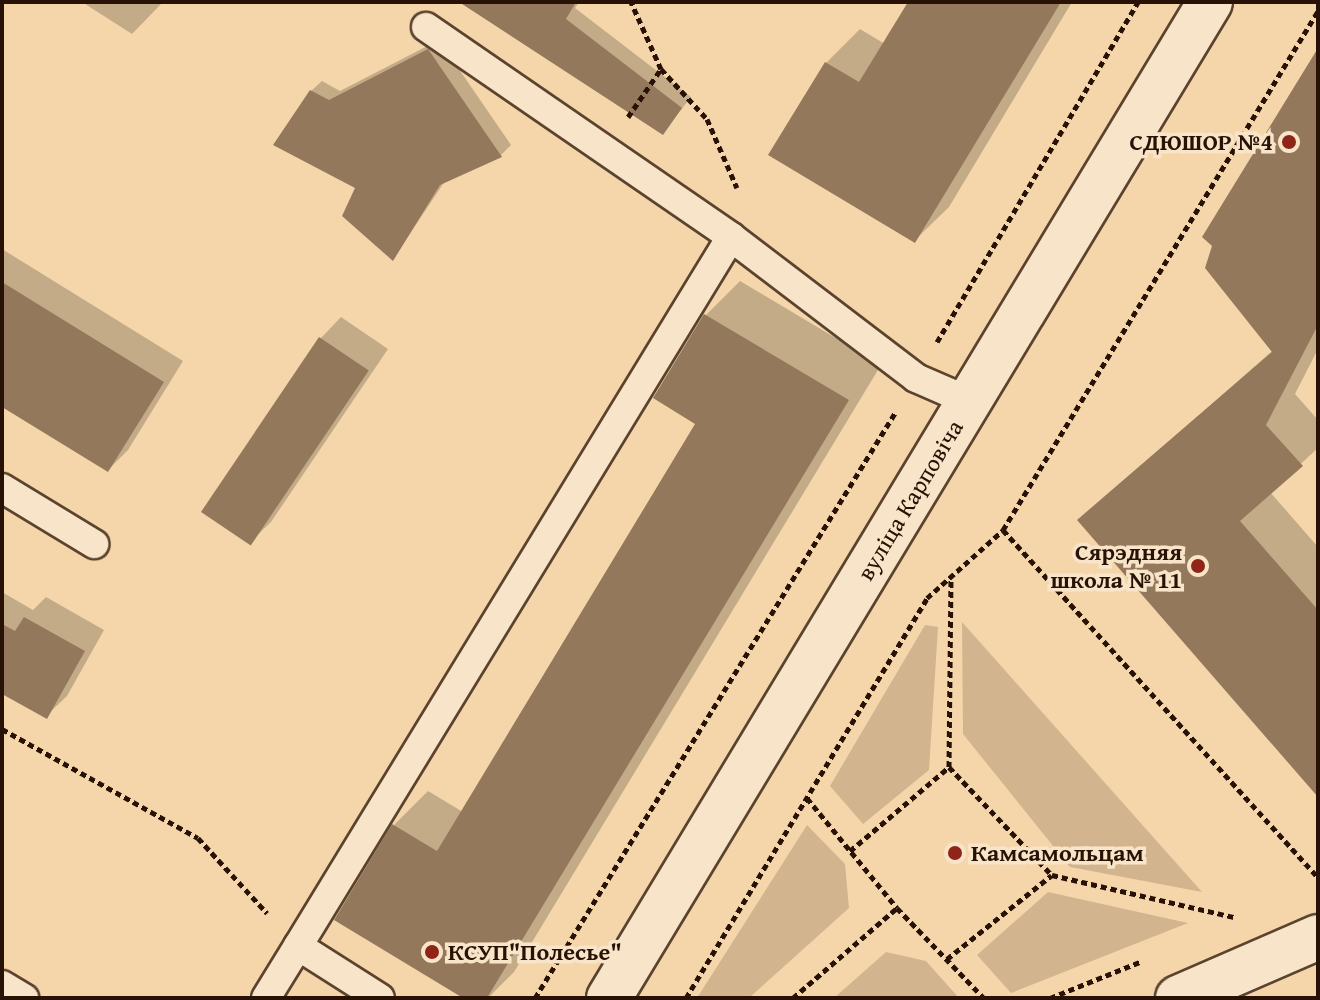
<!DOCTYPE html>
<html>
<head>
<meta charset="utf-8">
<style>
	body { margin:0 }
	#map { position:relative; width:1320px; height:1000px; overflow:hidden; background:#f5d6ab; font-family:"Gentium Book Plus",serif }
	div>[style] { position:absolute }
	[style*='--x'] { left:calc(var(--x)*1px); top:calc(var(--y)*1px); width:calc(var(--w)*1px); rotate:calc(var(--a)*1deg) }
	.green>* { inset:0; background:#d2b58f }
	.shadow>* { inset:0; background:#0003 }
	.building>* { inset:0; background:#93785b; transform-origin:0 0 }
	.path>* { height:5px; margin-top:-2.5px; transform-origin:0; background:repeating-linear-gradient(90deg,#281205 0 6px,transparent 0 10px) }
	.roads { filter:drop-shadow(2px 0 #5b432e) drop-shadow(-2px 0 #5b432e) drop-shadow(0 2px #5b432e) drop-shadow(0 -2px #5b432e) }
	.lane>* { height:28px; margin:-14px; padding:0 14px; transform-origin:14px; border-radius:14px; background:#f8e4c8 }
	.secondary>* { height:44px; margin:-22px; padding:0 22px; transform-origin:22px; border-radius:22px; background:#f8e4c8 }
	.dots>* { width:22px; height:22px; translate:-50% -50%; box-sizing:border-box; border:4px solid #f8e4c8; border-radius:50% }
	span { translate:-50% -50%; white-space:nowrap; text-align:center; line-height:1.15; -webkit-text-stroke:7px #f8e4c8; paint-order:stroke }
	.poi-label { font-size:24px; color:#281205; font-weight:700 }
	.right { translate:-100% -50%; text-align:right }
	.left { translate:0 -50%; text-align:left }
	.street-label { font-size:24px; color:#281205 }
	.frame { position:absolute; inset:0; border:4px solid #281205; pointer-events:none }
</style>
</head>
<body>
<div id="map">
	<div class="green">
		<i style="clip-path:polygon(962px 622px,1202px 892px,1070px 867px,963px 734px)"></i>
		<i style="clip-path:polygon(925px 625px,938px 627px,929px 770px,863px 824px,830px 786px)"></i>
		<i style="clip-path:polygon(807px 825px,845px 864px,849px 908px,749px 998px,697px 998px)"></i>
		<i style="clip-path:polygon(1048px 892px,1188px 923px,1011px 993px,977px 955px)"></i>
		<i style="clip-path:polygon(886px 952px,926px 961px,959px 998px,834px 998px)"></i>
	</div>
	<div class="shadow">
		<i style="clip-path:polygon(82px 2px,163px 2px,132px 34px)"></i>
		<i style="clip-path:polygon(462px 2px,579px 2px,575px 8px,691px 97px,663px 133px)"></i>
		<i style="clip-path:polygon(910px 2px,1072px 2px,949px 207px,915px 240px,826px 63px,860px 29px,885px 44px)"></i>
		<i style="clip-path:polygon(439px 40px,511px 145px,501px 155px,445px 181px,393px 259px,311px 91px,322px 81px,340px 91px)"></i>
		<i style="clip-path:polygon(1318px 52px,1318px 349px,1295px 394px,1318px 420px,1318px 448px,1270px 492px,1318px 547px,1318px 782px,1080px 520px,1273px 350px)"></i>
		<i style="clip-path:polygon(2px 249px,183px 361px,128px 450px,108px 470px,2px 405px)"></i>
		<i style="clip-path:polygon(740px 281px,881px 365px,514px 972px,488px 998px,467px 998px,394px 825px,428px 791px,463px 812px,698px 423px,706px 315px)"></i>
		<i style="clip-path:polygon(341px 317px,388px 349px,271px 522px,250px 542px,203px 511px,321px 338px)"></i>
		<i style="clip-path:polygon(2px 592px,33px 610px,46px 597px,104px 630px,67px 696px,46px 716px,2px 691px)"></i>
	</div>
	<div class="building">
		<i style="clip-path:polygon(459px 2px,576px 2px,566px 19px,682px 108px,663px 135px)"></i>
		<i style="clip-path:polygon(908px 2px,1061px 2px,915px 243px,768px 155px,825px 62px,859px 82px)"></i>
		<i style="clip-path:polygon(1318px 48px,1318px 325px,1266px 425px,1303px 466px,1240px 521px,1318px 610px,1318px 797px,1077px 520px,1272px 352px,1205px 268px,1212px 246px,1202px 237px)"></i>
		<i style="clip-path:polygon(428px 49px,502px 157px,440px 185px,393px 261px,342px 216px,355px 188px,273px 145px,310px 90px,329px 100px)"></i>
		<i style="clip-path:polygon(2px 282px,164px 382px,108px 472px,2px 407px)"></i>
		<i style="clip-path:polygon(704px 314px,849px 400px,487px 998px,463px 998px,334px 920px,392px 824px,437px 851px,695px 424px,653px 398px)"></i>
		<i style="left:319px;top:337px;width:60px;height:211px;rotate:34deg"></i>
		<i style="clip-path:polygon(24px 617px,85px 651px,47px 719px,2px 694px,2px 624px,15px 631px)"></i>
	</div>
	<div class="path">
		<i style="--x:661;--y:69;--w:68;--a:47.4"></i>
		<i style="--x:707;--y:119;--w:75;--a:66.5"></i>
		<i style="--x:628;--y:117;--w:58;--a:-55.5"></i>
		<i style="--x:661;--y:69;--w:73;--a:-114.1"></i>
		<i style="--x:937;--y:342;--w:395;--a:-59.4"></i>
		<i style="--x:1003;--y:530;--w:469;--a:47.8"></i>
		<i style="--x:2;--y:729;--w:224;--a:29.1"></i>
		<i style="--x:198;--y:838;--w:102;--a:47.4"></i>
		<i style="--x:949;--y:767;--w:149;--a:46.4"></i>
		<i style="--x:1052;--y:875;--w:187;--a:13"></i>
		<i style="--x:807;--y:798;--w:142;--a:50.7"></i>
		<i style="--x:897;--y:908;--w:125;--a:46"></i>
		<i style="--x:850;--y:851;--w:130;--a:-40.3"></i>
		<i style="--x:949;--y:767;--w:189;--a:-89.4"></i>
		<i style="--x:947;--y:959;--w:134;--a:-38.7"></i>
		<i style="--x:535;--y:998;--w:687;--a:-58.39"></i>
		<i style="--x:686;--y:998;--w:467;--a:-58.9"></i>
		<i style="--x:927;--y:598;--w:102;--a:-41.8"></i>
		<i style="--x:1003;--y:530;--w:607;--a:-58.74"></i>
		<i style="--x:793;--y:998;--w:138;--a:-40.9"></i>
		<i style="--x:1050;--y:998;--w:99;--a:-21.9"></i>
	</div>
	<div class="roads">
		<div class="lane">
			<i style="--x:426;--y:27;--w:370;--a:34.5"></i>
			<i style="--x:731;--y:237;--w:233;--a:37.3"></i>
			<i style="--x:916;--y:378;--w:58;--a:23.5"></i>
			<i style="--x:2;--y:488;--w:108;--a:31.3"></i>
			<i style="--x:298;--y:946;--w:831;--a:-58.59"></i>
			<i style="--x:2;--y:985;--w:26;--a:31"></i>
			<i style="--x:266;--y:998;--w:61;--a:-58.4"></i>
			<i style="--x:298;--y:946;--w:97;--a:32.4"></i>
		</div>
		<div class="secondary">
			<i style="--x:609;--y:998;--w:1163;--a:-58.89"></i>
			<i style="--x:1178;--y:998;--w:153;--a:-23.5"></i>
		</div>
	</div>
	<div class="dots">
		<i style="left:1289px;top:142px;background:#8f2418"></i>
		<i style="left:1198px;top:566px;background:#8f2418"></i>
		<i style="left:955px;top:853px;background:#8f2418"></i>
		<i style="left:432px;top:952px;background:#8f2418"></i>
	</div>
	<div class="poi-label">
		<span class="right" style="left:1273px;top:142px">СДЮШОР №4</span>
		<span class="right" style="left:1182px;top:566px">Сярэдняя<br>школа № 11</span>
		<span class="left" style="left:971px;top:853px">Камсамольцам</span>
		<span class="left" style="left:448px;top:952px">КСУП"Полесье"</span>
	</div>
	<div class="street-label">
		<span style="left:910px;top:500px;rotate:-59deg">вуліца Карповіча</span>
	</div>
	<div class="frame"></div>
</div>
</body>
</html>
